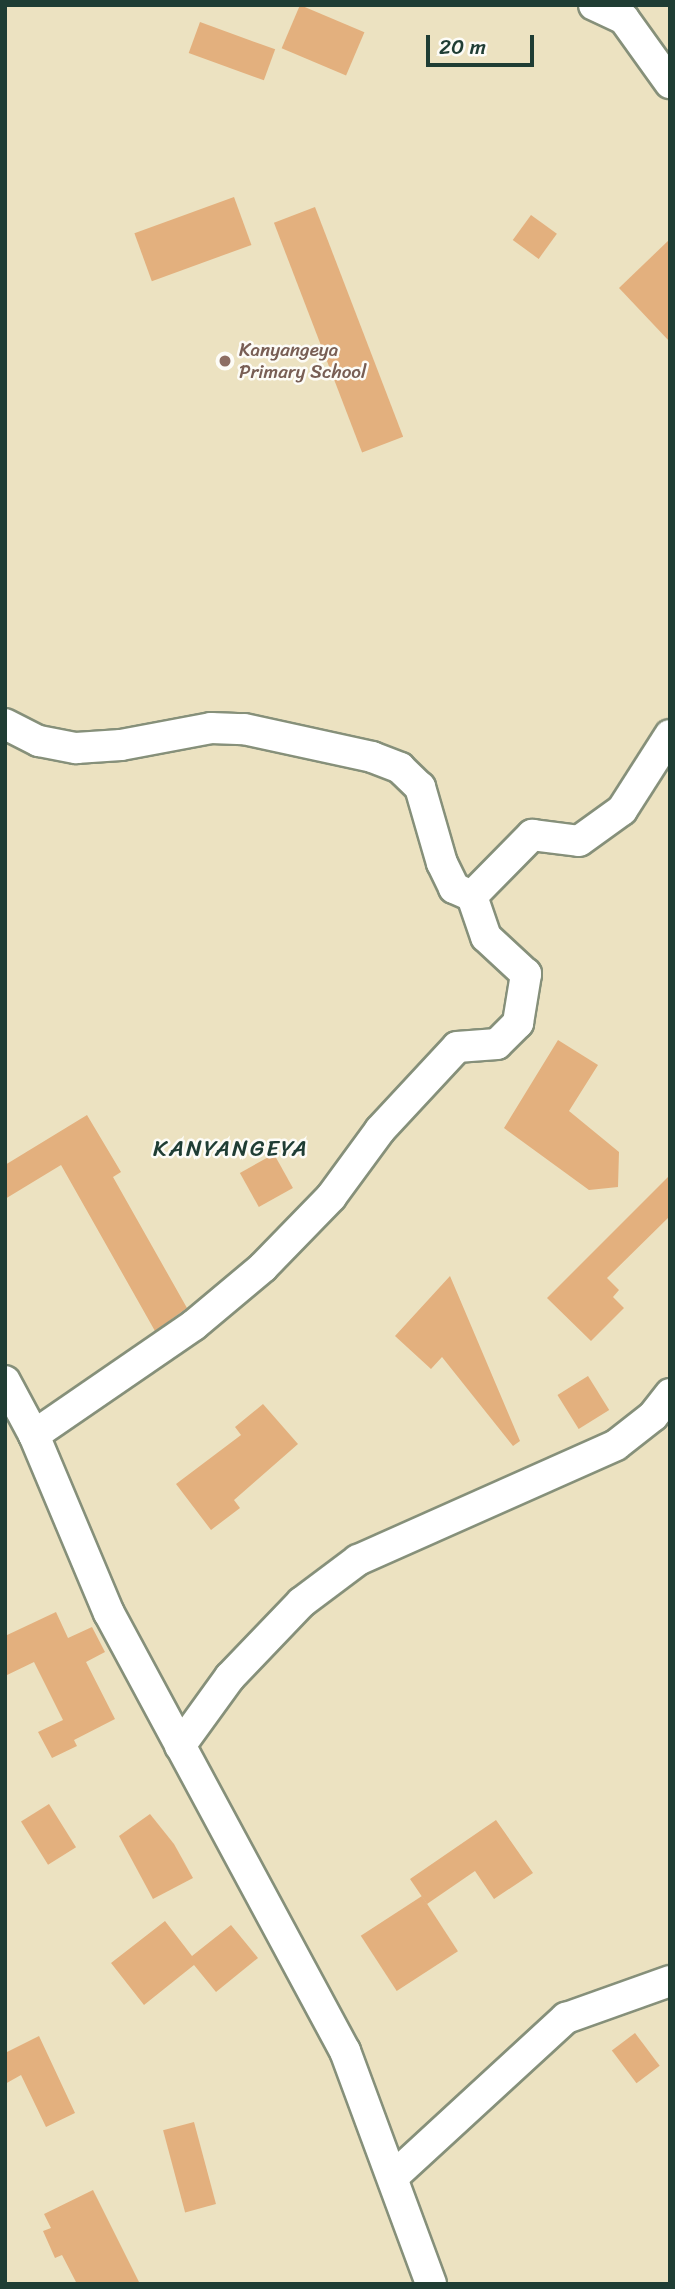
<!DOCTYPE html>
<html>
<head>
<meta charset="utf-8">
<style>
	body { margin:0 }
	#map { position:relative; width:675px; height:2289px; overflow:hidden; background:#ece2c1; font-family:Sriracha,sans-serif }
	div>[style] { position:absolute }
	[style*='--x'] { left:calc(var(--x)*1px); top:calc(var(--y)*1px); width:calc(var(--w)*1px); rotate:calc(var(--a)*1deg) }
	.building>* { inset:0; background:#e3b07e; transform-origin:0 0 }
	.roads { filter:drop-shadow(2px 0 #86907a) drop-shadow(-2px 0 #86907a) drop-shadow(0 2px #86907a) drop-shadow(0 -2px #86907a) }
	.street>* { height:30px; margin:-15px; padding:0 15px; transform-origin:15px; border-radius:15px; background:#fff }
	.dots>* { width:19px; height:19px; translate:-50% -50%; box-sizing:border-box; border:4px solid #fdfcf7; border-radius:50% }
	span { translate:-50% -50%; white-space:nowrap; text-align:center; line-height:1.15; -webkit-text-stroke:5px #fdfcf7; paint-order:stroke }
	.education-label { font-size:19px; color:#785e54 }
	.left { translate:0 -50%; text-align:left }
	.quarter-label { font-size:23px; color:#1f3d34; letter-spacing:2px }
	.frame { position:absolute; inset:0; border:7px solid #1f3d34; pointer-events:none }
	.scale { position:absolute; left:426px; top:35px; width:108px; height:32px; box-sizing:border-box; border:4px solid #1f3d34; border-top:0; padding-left:9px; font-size:21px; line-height:24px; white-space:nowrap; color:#1f3d34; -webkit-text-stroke:5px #fdfcf7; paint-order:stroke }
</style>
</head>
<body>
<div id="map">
	<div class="building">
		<i style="left:300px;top:5px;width:70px;height:47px;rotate:23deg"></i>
		<i style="left:200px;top:22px;width:80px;height:33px;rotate:20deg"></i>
		<i style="left:234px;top:197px;width:51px;height:106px;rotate:70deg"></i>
		<i style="left:315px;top:207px;width:246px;height:44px;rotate:69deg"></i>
		<i style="left:531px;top:215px;width:32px;height:31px;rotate:36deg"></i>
		<i style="clip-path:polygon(670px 239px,670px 342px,619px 288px)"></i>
		<i style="clip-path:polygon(558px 1040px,598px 1065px,569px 1111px,619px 1152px,618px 1187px,589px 1190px,504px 1128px)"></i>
		<i style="clip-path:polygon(87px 1115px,121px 1172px,113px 1177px,187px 1308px,155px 1331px,61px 1165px,5px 1199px,5px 1165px)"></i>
		<i style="left:274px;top:1154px;width:39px;height:39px;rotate:61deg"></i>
		<i style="clip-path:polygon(670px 1175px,670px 1216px,607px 1278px,619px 1290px,613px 1297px,624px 1308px,591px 1341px,547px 1298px)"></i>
		<i style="clip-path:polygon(450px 1276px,520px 1441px,513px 1446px,442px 1357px,431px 1369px,395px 1336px)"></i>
		<i style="left:588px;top:1376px;width:40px;height:36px;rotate:58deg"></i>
		<i style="clip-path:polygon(263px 1404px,298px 1444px,234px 1500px,240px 1508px,211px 1530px,176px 1484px,241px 1435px,235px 1427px)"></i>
		<i style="clip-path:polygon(56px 1612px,68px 1638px,92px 1627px,105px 1652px,86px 1662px,115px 1719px,74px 1740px,77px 1746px,52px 1758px,38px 1732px,63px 1720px,34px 1662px,5px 1676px,5px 1636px)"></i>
		<i style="left:49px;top:1804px;width:51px;height:33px;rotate:58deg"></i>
		<i style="clip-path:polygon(150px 1814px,174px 1844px,193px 1878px,153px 1899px,119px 1836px)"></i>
		<i style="clip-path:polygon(496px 1820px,533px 1873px,494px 1899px,475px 1871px,427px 1904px,410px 1879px)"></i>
		<i style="left:422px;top:1896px;width:66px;height:73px;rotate:57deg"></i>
		<i style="clip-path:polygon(165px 1921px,192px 1956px,231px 1925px,258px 1958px,216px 1992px,194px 1965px,144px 2005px,111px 1963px)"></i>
		<i style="left:635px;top:2033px;width:41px;height:29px;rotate:53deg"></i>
		<i style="clip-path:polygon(39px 2036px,75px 2113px,46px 2127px,21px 2075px,5px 2084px,5px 2053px)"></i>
		<i style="left:194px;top:2122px;width:85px;height:32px;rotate:75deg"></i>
		<i style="clip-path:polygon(93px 2190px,140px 2284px,77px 2284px,62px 2255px,55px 2258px,43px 2231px,51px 2228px,44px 2214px)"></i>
	</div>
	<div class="roads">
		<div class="street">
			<i style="--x:594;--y:5;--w:33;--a:25"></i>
			<i style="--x:624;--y:19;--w:79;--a:54.3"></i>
			<i style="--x:5;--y:724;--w:38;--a:27"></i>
			<i style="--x:39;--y:741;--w:38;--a:11"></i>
			<i style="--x:76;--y:748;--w:45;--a:-3.8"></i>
			<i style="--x:121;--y:745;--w:92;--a:-10.7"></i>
			<i style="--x:211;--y:728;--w:33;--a:2"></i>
			<i style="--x:244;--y:729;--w:131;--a:12.3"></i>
			<i style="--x:372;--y:757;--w:30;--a:21"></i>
			<i style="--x:400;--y:768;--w:28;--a:44"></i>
			<i style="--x:420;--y:787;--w:79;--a:73.9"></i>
			<i style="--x:442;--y:863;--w:28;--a:64"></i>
			<i style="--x:454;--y:888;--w:20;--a:24"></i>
			<i style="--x:472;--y:896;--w:86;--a:-45.5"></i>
			<i style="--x:532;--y:835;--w:47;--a:7.3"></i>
			<i style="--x:579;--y:841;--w:53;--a:-35.8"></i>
			<i style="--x:622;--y:810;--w:89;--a:-57.4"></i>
			<i style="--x:5;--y:1381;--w:61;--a:61.8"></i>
			<i style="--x:34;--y:1435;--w:193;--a:67.2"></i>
			<i style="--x:109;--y:1613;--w:498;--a:61.7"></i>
			<i style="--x:345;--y:2051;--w:248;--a:69.7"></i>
			<i style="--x:34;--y:1435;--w:194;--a:-34.5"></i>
			<i style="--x:194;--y:1325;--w:90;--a:-40"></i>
			<i style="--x:263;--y:1267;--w:98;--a:-45.8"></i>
			<i style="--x:331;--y:1197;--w:83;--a:-53.8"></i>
			<i style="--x:380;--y:1130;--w:113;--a:-47.1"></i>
			<i style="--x:457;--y:1047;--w:40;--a:-4.3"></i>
			<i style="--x:497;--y:1044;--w:30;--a:-45"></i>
			<i style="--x:518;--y:1023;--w:50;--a:-80.7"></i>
			<i style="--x:526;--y:974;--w:54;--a:-137.2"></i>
			<i style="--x:486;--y:937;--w:43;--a:-108.9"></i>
			<i style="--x:180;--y:1746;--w:85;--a:-54.1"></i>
			<i style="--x:230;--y:1677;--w:104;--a:-46.2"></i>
			<i style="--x:302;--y:1602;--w:70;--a:-36.9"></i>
			<i style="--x:358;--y:1560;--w:282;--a:-24"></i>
			<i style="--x:616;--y:1445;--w:47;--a:-38.1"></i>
			<i style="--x:653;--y:1416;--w:28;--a:-52"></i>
			<i style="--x:394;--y:2176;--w:234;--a:-42.6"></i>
			<i style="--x:566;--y:2018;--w:110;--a:-19.6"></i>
		</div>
	</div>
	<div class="dots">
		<i style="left:225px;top:361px;background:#8d6e63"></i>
	</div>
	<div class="education-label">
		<span class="left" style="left:239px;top:361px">Kanyangeya<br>Primary School</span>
	</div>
	<div class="quarter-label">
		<span style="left:231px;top:1149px">KANYANGEYA</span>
	</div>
	<div class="frame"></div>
	<div class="scale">20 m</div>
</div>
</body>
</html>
